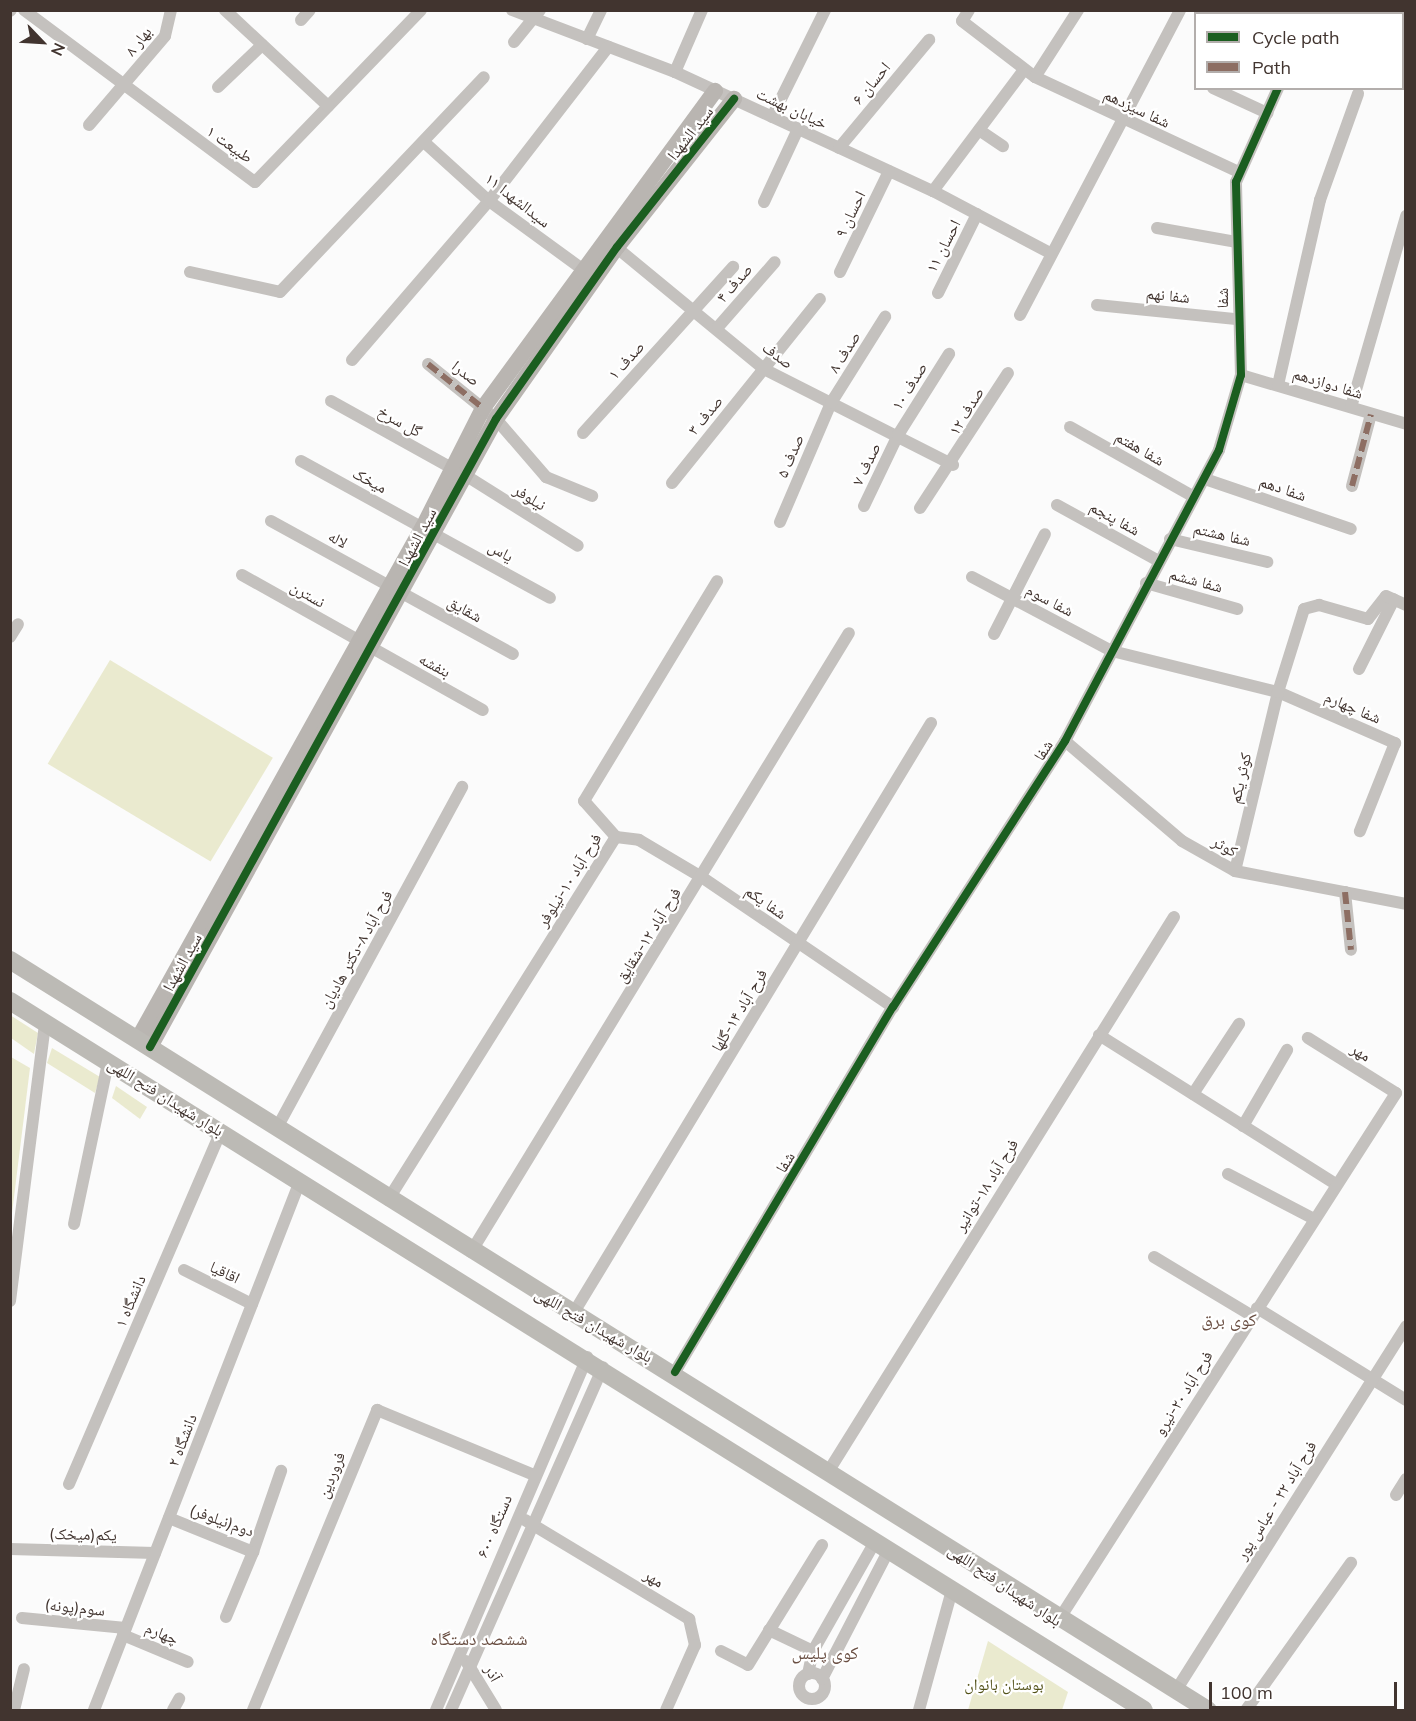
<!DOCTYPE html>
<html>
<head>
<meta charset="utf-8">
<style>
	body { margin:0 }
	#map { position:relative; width:1416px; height:1721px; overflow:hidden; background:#fbfbfb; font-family:Mulish,"Noto Naskh Arabic",sans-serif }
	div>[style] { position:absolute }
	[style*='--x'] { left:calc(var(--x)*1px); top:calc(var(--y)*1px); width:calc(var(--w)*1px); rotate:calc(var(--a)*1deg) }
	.green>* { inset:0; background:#eaeacf; transform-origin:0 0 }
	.street>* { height:12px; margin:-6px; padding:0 6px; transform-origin:6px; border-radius:6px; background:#c4c1be }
	.street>.ring { margin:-6px; padding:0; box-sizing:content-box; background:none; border:12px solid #c4c1be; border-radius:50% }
	.secondary>* { height:16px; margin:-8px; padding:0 8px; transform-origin:8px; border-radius:8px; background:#b9b5b1 }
	.primary>* { height:18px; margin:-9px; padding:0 9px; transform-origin:9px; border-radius:9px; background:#bcbab5 }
	.quiet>* { height:6px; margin-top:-3px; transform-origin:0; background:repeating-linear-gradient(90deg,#8d6e63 0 12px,transparent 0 18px) }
	.cycleway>* { height:8px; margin:-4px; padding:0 4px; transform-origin:4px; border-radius:4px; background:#1b5e20 }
	span { translate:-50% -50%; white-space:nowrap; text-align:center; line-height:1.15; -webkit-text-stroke:4.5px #fff; paint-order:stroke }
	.street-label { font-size:16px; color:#41342f }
	.park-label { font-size:16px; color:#515016 }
	.neighbourhood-label { font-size:18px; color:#6a4f43 }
	.frame { position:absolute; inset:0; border:12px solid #41342f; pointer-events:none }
	.legend { position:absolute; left:1194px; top:12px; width:210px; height:78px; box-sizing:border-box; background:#fff; border:2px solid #b3aeac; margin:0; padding:8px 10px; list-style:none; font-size:18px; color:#41342f }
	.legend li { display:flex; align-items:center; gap:12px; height:30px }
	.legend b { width:30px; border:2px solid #b3aeac }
	.north { position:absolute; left:12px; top:12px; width:60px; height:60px; -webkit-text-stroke:4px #fff; paint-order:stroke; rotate:115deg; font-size:16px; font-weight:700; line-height:24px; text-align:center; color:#41342f }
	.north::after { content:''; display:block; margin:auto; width:21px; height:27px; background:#41342f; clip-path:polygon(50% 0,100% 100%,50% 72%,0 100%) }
	.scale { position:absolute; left:1209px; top:1682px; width:188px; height:27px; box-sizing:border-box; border:3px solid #41342f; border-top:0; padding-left:8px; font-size:18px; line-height:21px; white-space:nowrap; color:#41342f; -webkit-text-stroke:4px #fff; paint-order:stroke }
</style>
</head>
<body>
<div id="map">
	<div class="green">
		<i style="left:110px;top:660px;width:190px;height:121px;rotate:31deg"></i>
		<i style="clip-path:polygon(10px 1015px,38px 1033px,34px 1054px,11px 1038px)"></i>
		<i style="clip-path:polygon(52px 1048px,100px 1077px,95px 1093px,47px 1063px)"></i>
		<i style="clip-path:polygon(11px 1057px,30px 1068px,11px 1221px)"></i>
		<i style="clip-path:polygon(116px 1086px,147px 1107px,140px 1119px,112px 1098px)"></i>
		<i style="clip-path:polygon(988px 1641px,1068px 1692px,1062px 1710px,968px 1710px)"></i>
	</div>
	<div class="street">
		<i style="--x:24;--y:10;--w:288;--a:36.7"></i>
		<i style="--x:255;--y:182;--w:239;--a:-46"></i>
		<i style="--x:225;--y:10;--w:141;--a:43"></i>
		<i style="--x:512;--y:10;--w:174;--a:20.8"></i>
		<i style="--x:675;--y:72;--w:284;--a:24.8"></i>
		<i style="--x:933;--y:191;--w:132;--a:27.9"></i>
		<i style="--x:969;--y:10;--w:13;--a:122"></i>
		<i style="--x:962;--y:21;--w:92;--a:37.5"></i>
		<i style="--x:1035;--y:77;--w:225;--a:25"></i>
		<i style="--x:1390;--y:10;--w:6;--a:39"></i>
		<i style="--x:10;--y:11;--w:1;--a:-45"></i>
		<i style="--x:1309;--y:14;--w:4;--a:-76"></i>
		<i style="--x:301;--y:20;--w:13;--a:-48"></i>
		<i style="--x:587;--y:39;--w:32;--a:-64"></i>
		<i style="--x:514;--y:42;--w:41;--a:-50.9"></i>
		<i style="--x:675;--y:72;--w:68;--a:-66.5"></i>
		<i style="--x:1035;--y:77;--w:80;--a:-57.3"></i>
		<i style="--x:218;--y:87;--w:61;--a:-43.7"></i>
		<i style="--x:1213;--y:88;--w:60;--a:24.8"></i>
		<i style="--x:772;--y:117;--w:119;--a:-63.6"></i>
		<i style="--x:89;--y:125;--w:117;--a:-49.5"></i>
		<i style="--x:165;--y:36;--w:27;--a:-77"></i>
		<i style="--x:979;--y:130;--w:29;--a:34"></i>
		<i style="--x:424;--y:142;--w:88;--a:42.2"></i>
		<i style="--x:489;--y:201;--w:124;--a:36.1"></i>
		<i style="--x:839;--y:148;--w:141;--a:-50.2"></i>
		<i style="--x:933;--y:191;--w:151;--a:-53.1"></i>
		<i style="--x:764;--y:202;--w:81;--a:-65"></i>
		<i style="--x:1157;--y:228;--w:80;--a:10"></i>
		<i style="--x:611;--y:243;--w:198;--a:39.5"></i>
		<i style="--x:764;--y:369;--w:212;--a:26.9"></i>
		<i style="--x:190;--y:272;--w:92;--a:12.5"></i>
		<i style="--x:280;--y:292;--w:296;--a:-46.5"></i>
		<i style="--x:840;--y:272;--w:112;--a:-64.1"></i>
		<i style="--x:938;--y:293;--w:88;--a:-63.7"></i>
		<i style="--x:1097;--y:305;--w:140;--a:5.8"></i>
		<i style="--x:1020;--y:315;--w:344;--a:-62.3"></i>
		<i style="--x:718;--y:327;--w:86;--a:-48.8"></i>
		<i style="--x:352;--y:360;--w:210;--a:-49.3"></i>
		<i style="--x:489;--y:201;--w:195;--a:-52.3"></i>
		<i style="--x:428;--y:364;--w:87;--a:39"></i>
		<i style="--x:496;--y:419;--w:77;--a:49.2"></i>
		<i style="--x:546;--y:477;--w:50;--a:22.4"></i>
		<i style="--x:1241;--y:375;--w:172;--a:16.5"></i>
		<i style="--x:1278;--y:385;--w:190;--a:-77.2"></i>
		<i style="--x:1320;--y:200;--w:113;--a:-70.3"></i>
		<i style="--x:331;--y:401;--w:140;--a:29.1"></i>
		<i style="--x:1351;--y:407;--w:199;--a:-73.9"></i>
		<i style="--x:1070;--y:427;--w:142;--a:29.4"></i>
		<i style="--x:583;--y:433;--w:224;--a:-47.9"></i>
		<i style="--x:301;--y:461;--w:284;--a:28.8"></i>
		<i style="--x:465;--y:475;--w:133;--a:32.1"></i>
		<i style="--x:1205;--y:479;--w:154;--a:18.9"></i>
		<i style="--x:672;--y:483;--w:236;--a:-51.2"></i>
		<i style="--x:1352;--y:486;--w:74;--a:-75.2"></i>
		<i style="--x:1057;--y:505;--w:114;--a:28.8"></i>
		<i style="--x:864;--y:506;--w:79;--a:-64.4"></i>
		<i style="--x:898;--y:435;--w:96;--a:-57.8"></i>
		<i style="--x:920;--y:508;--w:161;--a:-56.9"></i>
		<i style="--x:271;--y:521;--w:276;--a:28.8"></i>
		<i style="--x:780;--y:522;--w:129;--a:-66.8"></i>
		<i style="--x:831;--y:403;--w:102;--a:-57.9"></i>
		<i style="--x:1170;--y:539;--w:100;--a:13.3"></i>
		<i style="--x:242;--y:575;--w:276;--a:29.3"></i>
		<i style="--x:972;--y:577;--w:158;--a:27.9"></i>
		<i style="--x:1112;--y:651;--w:171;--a:13.9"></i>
		<i style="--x:1278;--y:692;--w:128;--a:23.6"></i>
		<i style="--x:1395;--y:743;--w:95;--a:111.7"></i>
		<i style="--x:1146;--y:583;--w:95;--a:15.9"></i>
		<i style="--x:994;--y:634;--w:112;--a:-63"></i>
		<i style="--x:10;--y:637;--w:15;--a:-58"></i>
		<i style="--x:1359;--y:669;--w:78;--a:-63.4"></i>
		<i style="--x:1065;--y:741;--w:154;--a:40.5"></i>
		<i style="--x:1182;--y:841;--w:61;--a:29.5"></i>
		<i style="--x:1235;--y:871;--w:174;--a:10.9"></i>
		<i style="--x:616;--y:837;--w:23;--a:7"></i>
		<i style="--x:639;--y:840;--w:74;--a:30.7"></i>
		<i style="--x:703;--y:878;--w:230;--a:34.2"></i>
		<i style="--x:1235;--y:871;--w:184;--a:-76.5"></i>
		<i style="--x:1278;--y:692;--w:87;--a:-72.6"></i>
		<i style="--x:1304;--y:609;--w:16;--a:-15"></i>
		<i style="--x:1319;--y:605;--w:51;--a:15.9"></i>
		<i style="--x:1368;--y:619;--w:29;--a:-52"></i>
		<i style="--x:1386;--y:596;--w:22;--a:24"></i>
		<i style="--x:1345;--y:892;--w:58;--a:84.1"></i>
		<i style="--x:1099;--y:1035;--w:278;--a:32.2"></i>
		<i style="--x:1193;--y:1094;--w:84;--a:-56.7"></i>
		<i style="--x:278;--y:1126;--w:386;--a:-61.5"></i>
		<i style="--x:1243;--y:1126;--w:88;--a:-59.9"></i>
		<i style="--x:1228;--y:1174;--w:95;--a:27.6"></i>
		<i style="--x:388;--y:1200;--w:429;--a:-57.9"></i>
		<i style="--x:616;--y:837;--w:48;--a:-131.6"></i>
		<i style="--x:584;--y:801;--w:257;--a:-58.8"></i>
		<i style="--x:74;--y:1224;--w:166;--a:-78.1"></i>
		<i style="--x:471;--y:1252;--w:725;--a:-58.59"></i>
		<i style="--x:1154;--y:1257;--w:114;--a:31"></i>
		<i style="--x:184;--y:1270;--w:76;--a:26.6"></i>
		<i style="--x:10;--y:1301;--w:280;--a:-82.8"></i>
		<i style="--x:1257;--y:1308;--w:175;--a:31.7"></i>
		<i style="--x:573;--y:1314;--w:691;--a:-58.79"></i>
		<i style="--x:675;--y:1372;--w:425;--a:-59.2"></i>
		<i style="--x:893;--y:1007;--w:317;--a:-57.1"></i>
		<i style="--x:1065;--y:741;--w:329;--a:-62.1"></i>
		<i style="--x:1219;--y:450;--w:78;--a:-73.7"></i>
		<i style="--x:1241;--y:375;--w:193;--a:-91.5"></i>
		<i style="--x:1236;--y:182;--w:103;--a:-65.9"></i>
		<i style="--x:828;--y:1472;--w:654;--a:-58.06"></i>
		<i style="--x:69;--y:1484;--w:384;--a:-66.7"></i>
		<i style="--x:1396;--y:1495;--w:19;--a:-58"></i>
		<i style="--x:169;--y:1518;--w:91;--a:22"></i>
		<i style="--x:253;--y:1552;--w:86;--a:-70.9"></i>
		<i style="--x:525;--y:1520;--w:192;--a:31.1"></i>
		<i style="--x:689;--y:1619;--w:27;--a:77"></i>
		<i style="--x:695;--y:1645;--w:71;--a:114"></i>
		<i style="--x:10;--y:1549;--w:145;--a:1.6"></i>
		<i style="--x:226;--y:1617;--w:70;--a:-67.4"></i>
		<i style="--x:22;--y:1618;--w:104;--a:5.5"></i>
		<i style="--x:1058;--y:1621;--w:627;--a:-57.37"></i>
		<i style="--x:1396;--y:1093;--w:104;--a:-148"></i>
		<i style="--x:769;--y:1630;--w:49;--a:25.5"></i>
		<i style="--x:123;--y:1635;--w:70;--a:22.6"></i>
		<i style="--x:721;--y:1651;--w:30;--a:27"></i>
		<i style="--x:748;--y:1665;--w:141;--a:-58.3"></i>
		<i style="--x:466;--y:1661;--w:57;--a:58.5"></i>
		<i class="ring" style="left:799px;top:1673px;width:14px;height:14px"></i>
		<i style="--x:808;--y:1674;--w:24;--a:-78"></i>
		<i style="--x:813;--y:1651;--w:125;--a:-60.4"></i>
		<i style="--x:822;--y:1679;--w:145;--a:-62.6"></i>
		<i style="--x:1175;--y:1692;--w:433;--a:-57.7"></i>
		<i style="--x:14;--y:1710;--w:42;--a:-76.3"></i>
		<i style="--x:94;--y:1710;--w:568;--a:-68.72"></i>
		<i style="--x:173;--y:1710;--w:13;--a:-61"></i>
		<i style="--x:253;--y:1710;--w:325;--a:-67.5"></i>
		<i style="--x:377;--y:1410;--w:170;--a:22.5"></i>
		<i style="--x:436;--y:1710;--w:384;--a:-66.8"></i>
		<i style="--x:451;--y:1710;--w:375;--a:-66.1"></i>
		<i style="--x:919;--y:1710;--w:124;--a:-74.6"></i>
		<i style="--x:1246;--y:1710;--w:181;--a:-54.5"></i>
	</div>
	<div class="secondary">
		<i style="--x:138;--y:1039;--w:586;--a:-60.9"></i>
		<i style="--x:423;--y:527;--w:133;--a:-63.2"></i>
		<i style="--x:483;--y:408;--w:393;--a:-53.8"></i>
		<i style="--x:150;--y:1047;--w:717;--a:-61.15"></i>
		<i style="--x:496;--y:419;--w:210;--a:-54.9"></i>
		<i style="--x:617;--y:247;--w:189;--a:-51.7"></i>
	</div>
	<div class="primary">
		<i style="--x:10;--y:960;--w:1413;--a:32.05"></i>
		<i style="--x:10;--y:1001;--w:1337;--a:32.01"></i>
	</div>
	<div class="quiet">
		<i style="--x:428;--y:364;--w:70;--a:38.7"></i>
		<i style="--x:1352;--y:486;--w:74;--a:-75.2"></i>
		<i style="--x:1345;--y:892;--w:58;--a:84.1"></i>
	</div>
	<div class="cycleway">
		<i style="--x:150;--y:1047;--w:717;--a:-61.15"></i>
		<i style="--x:496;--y:419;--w:210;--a:-54.9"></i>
		<i style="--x:617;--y:247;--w:189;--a:-51.7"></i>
		<i style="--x:675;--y:1372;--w:425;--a:-59.2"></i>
		<i style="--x:893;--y:1007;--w:317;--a:-57.1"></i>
		<i style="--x:1065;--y:741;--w:329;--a:-62.1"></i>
		<i style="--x:1219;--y:450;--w:78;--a:-73.7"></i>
		<i style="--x:1241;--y:375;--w:193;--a:-91.5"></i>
		<i style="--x:1236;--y:182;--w:103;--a:-65.9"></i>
	</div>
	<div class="street-label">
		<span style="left:138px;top:41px;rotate:-52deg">بهار ۸</span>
		<span style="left:871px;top:83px;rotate:-50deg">احسان ۶</span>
		<span style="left:792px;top:108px;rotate:25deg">خیابان بهشت</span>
		<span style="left:1137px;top:108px;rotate:25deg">شفا سیزدهم</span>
		<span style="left:690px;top:133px;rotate:-52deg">سید الشهدا</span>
		<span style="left:230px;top:144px;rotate:35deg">طبیعت ۱</span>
		<span style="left:518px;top:200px;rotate:38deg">سیدالشهدا ۱۱</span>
		<span style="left:850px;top:214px;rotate:-64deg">احسان ۹</span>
		<span style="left:943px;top:246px;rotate:-63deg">احسان ۱۱</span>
		<span style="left:734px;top:283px;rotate:-49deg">صدف ۴</span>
		<span style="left:1168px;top:295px;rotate:6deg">شفا نهم</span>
		<span style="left:1222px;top:298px;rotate:-90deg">شفا</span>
		<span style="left:844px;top:352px;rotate:-58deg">صدف ۸</span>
		<span style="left:778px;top:355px;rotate:36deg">صدف</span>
		<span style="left:626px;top:360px;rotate:-48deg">صدف ۱</span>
		<span style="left:466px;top:373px;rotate:38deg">صدرا</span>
		<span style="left:1328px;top:383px;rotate:17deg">شفا دوازدهم</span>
		<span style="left:909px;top:386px;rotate:-58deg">صدف ۱۰</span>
		<span style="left:966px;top:411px;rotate:-59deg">صدف ۱۲</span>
		<span style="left:705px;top:415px;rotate:-51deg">صدف ۳</span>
		<span style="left:400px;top:421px;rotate:29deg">گل سرخ</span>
		<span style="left:1140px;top:448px;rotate:30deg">شفا هفتم</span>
		<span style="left:790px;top:456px;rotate:-67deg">صدف ۵</span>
		<span style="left:866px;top:464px;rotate:-64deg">صدف ۷</span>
		<span style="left:370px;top:480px;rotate:28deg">میخک</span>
		<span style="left:1283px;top:488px;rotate:19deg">شفا دهم</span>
		<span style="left:530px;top:497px;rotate:32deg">نیلوفر</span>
		<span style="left:1115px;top:518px;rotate:29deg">شفا پنجم</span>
		<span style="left:1222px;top:534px;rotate:13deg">شفا هشتم</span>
		<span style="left:417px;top:537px;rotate:-62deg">سید الشهدا</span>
		<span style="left:338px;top:539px;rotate:29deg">لاله</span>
		<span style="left:501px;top:551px;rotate:29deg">یاس</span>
		<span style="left:1196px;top:580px;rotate:15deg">شفا ششم</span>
		<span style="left:308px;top:594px;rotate:30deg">نسترن</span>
		<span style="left:1050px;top:600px;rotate:28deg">شفا سوم</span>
		<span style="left:465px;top:609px;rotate:29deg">شقایق</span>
		<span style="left:435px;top:665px;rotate:28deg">بنفشه</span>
		<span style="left:1353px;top:707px;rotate:23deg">شفا چهارم</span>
		<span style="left:1043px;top:750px;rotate:-57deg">شفا</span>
		<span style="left:1240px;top:778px;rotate:-77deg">کوثر یکم</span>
		<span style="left:1225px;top:846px;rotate:29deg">کوثر</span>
		<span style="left:569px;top:880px;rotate:-58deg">فرح آباد ۱۰-نیلوفر</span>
		<span style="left:766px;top:902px;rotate:35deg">شفا یکم</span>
		<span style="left:648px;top:935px;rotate:-58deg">فرح آباد ۱۲-شقایق</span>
		<span style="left:356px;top:949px;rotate:-61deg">فرح آباد ۸-دکتر هادیان</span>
		<span style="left:182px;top:962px;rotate:-61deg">سید الشهدا</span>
		<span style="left:739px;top:1010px;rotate:-59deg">فرح آباد ۱۴-گلها</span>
		<span style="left:1361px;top:1052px;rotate:32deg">مهر</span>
		<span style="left:166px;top:1097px;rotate:32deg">بلوار شهیدان فتح اللهی</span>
		<span style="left:785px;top:1162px;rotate:-59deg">شفا</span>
		<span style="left:986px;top:1185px;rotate:-58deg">فرح آباد ۱۸-توانیر</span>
		<span style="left:225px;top:1272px;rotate:26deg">اقاقيا</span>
		<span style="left:130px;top:1301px;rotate:-67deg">دانشگاه ۱</span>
		<span style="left:594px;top:1325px;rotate:30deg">بلوار شهیدان فتح اللهی</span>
		<span style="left:1183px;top:1393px;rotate:-58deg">فرح آباد ۲۰-نیرو</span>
		<span style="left:182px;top:1440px;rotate:-69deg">دانشگاه ۲</span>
		<span style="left:331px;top:1475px;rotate:-68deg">فروردین</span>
		<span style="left:1276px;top:1500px;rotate:-58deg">فرح آباد ۲۲ - عباس پور</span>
		<span style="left:222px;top:1520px;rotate:20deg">دوم(نیلوفر)</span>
		<span style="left:494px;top:1526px;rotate:-67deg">۶۰۰ دستگاه</span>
		<span style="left:83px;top:1534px;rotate:1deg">یکم(میخک)</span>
		<span style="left:654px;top:1578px;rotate:32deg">مهر</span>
		<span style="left:1005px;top:1585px;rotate:34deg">بلوار شهیدان فتح اللهی</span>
		<span style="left:75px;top:1607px;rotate:6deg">سوم(پونه)</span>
		<span style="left:162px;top:1633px;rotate:23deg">چهارم</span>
		<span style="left:493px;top:1673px;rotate:61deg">آذر</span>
	</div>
	<div class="park-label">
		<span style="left:1004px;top:1684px">بوستان بانوان</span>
	</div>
	<div class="neighbourhood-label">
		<span style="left:1229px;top:1320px">کوی برق</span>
		<span style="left:479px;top:1639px">ششصد دستگاه</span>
		<span style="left:825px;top:1653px">کوی پلیس</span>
	</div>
	<div class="frame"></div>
	<ul class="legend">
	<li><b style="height:8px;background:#1b5e20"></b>Cycle path</li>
	<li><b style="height:8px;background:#8d6e63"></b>Path</li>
	</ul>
	<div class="north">N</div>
	<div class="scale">100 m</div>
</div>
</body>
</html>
